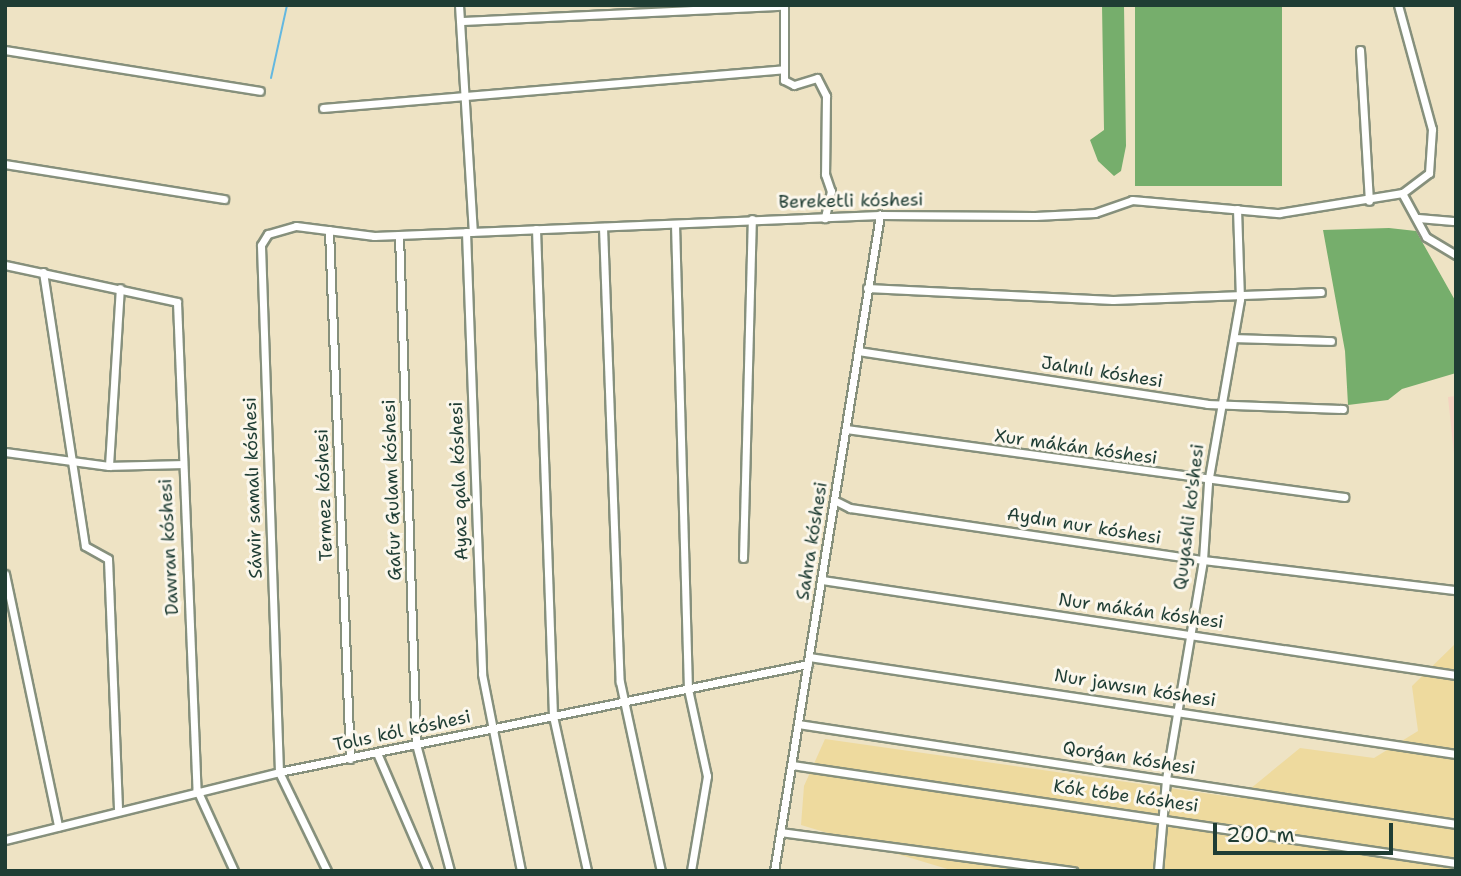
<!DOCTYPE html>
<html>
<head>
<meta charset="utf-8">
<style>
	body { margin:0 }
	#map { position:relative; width:1461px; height:876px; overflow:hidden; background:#eee3c4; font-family:"Shantell Sans",sans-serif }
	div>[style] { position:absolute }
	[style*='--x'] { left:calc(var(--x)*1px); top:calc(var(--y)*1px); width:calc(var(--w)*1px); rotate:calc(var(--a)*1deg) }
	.built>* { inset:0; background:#f4d3c1 }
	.forest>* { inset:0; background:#76ae6c; transform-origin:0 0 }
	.sand>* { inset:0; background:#eeda9e }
	.stream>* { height:2px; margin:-1px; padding:0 1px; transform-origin:1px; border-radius:1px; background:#64b8e0 }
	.roads { filter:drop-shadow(2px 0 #86907c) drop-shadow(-2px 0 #86907c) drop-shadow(0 2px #86907c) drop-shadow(0 -2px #86907c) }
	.street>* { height:7px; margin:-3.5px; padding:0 3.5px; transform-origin:3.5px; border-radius:3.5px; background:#fff }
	span { translate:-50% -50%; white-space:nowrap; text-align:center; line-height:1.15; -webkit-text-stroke:6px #fbf7ec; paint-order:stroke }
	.street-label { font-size:18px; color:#1f3d34 }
	.frame { position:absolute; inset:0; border:7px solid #1f3d34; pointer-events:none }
	.scale { position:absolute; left:1213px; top:823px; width:180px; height:32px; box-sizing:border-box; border:4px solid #1f3d34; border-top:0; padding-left:9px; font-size:21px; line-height:24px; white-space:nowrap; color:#1f3d34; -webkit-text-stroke:5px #fbf7ec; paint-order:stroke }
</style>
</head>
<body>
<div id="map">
	<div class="built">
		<i style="clip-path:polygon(1456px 396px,1456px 473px,1448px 397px)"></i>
	</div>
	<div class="forest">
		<i style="clip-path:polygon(1102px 5px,1124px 5px,1126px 146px,1121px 171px,1114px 176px,1098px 161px,1090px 140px,1104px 130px)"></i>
		<i style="left:1135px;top:5px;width:147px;height:181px"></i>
		<i style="clip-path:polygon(1389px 228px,1416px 231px,1456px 302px,1456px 373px,1402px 389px,1388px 400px,1348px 405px,1345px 351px,1323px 230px)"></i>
	</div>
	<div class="sand">
		<i style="clip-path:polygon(1456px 643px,1456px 871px,954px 871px,801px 825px,804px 786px,825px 739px,1239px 798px,1300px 748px,1374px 758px,1418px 731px,1412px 686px)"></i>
	</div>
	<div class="stream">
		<i style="--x:271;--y:78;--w:75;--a:-77.6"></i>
	</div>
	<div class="roads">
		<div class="street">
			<i style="--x:459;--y:5;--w:227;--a:86.5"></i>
			<i style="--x:784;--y:5;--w:75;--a:90"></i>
			<i style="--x:784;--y:80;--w:11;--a:27"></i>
			<i style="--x:794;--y:85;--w:24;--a:-17"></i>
			<i style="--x:817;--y:78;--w:20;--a:63"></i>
			<i style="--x:826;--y:96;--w:78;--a:90.7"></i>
			<i style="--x:825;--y:174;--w:18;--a:71"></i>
			<i style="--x:831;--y:191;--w:28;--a:103"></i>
			<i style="--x:1398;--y:5;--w:129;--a:74.7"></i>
			<i style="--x:1432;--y:129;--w:44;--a:93.9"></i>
			<i style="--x:1429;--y:173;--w:34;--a:143"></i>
			<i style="--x:461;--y:21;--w:323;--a:-2.7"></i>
			<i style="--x:5;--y:50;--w:258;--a:9.1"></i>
			<i style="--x:1360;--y:50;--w:151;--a:86.6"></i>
			<i style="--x:323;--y:108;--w:462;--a:-4.8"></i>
			<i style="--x:5;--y:164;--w:222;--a:9.1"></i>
			<i style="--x:1402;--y:193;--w:50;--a:61.4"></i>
			<i style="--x:1426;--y:237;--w:35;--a:31"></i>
			<i style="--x:1418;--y:218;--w:38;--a:5"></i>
			<i style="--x:675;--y:224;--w:465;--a:88.4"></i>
			<i style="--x:688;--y:689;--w:89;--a:77.7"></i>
			<i style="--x:707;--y:776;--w:96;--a:99.6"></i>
			<i style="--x:603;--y:227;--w:455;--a:87.9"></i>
			<i style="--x:620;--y:682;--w:193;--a:77.8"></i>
			<i style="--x:536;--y:229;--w:487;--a:88"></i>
			<i style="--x:553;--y:716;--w:159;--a:77.6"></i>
			<i style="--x:329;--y:230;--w:529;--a:87.73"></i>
			<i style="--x:466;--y:232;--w:442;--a:87.9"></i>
			<i style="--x:482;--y:674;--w:201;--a:78.8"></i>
			<i style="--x:399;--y:235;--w:509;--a:88.09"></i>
			<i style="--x:416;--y:744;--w:131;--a:75"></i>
			<i style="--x:5;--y:265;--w:176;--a:12.1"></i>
			<i style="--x:177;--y:302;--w:488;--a:87.7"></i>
			<i style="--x:197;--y:790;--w:89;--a:65.4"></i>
			<i style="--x:43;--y:272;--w:277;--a:81.3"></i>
			<i style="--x:85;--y:546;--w:26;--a:29"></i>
			<i style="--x:108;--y:559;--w:251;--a:87.7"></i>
			<i style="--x:867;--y:288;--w:246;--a:2.8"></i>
			<i style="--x:1113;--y:300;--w:208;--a:-2.2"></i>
			<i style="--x:1235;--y:338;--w:96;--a:1.8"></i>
			<i style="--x:858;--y:351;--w:353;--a:8.6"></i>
			<i style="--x:1207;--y:404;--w:136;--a:2.1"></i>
			<i style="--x:846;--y:429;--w:503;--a:7.78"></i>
			<i style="--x:5;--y:452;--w:105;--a:7.7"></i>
			<i style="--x:109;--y:466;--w:72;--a:-1.6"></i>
			<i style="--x:109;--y:466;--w:178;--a:-86.5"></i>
			<i style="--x:834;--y:500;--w:18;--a:27"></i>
			<i style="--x:850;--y:508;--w:357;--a:8.4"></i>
			<i style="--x:1203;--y:560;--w:255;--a:6.8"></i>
			<i style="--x:743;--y:558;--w:339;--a:-88.5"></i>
			<i style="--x:5;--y:574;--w:258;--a:78.1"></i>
			<i style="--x:822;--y:580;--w:641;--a:8.52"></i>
			<i style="--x:809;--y:657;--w:654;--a:8.53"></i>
			<i style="--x:798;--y:724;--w:666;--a:8.64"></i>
			<i style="--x:377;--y:753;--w:129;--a:66.6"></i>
			<i style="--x:792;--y:765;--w:671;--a:8.4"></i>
			<i style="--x:780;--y:832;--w:296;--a:7.6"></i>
			<i style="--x:5;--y:840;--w:282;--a:-13.9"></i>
			<i style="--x:279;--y:772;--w:540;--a:-11.54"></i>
			<i style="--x:327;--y:871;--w:110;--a:-115.9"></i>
			<i style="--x:279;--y:772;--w:527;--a:-91.96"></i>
			<i style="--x:261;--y:245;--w:13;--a:-58"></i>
			<i style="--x:268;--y:234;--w:29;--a:-16"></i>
			<i style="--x:296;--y:226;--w:79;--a:7.3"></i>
			<i style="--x:374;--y:236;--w:506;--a:-2.38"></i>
			<i style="--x:880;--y:215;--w:155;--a:0.4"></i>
			<i style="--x:1035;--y:216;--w:60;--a:-2.9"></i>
			<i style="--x:1095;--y:213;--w:39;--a:-19"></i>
			<i style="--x:1132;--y:200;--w:148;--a:5.1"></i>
			<i style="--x:1279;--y:213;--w:125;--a:-9.2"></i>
			<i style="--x:774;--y:871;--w:665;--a:-80.82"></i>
			<i style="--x:1158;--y:871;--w:92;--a:-85"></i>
			<i style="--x:1166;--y:779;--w:222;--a:-80.4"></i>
			<i style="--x:1203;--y:560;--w:77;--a:-86.3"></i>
			<i style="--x:1208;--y:483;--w:187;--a:-80.1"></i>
			<i style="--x:1240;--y:299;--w:90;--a:-91.9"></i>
		</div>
	</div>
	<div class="street-label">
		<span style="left:851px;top:201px;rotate:-1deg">Bereketli kóshesi</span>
		<span style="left:1102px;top:372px;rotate:9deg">Jalnılı kóshesi</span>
		<span style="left:1076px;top:447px;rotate:8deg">Xur mákán kóshesi</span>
		<span style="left:459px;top:481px;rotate:-92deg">Ayaz qala kóshesi</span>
		<span style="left:253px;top:488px;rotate:-92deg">Sáwir samalı kóshesi</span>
		<span style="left:392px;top:490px;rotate:-92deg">Gafur Gulam kóshesi</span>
		<span style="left:324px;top:495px;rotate:-92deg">Termez kóshesi</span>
		<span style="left:1189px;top:517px;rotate:-83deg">Quyashli ko'shesi</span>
		<span style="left:1084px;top:526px;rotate:9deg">Aydın nur kóshesi</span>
		<span style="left:812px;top:541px;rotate:-81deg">Sahra kóshesi</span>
		<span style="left:169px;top:547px;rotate:-93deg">Dawran kóshesi</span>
		<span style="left:1141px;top:611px;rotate:8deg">Nur mákán kóshesi</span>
		<span style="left:1135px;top:688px;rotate:9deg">Nur jawsın kóshesi</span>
		<span style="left:402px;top:731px;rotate:-12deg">Tolıs kól kóshesi</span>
		<span style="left:1129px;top:758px;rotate:9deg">Qorǵan kóshesi</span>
		<span style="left:1126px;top:796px;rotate:8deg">Kók tóbe kóshesi</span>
	</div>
	<div class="frame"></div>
	<div class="scale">200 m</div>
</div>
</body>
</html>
